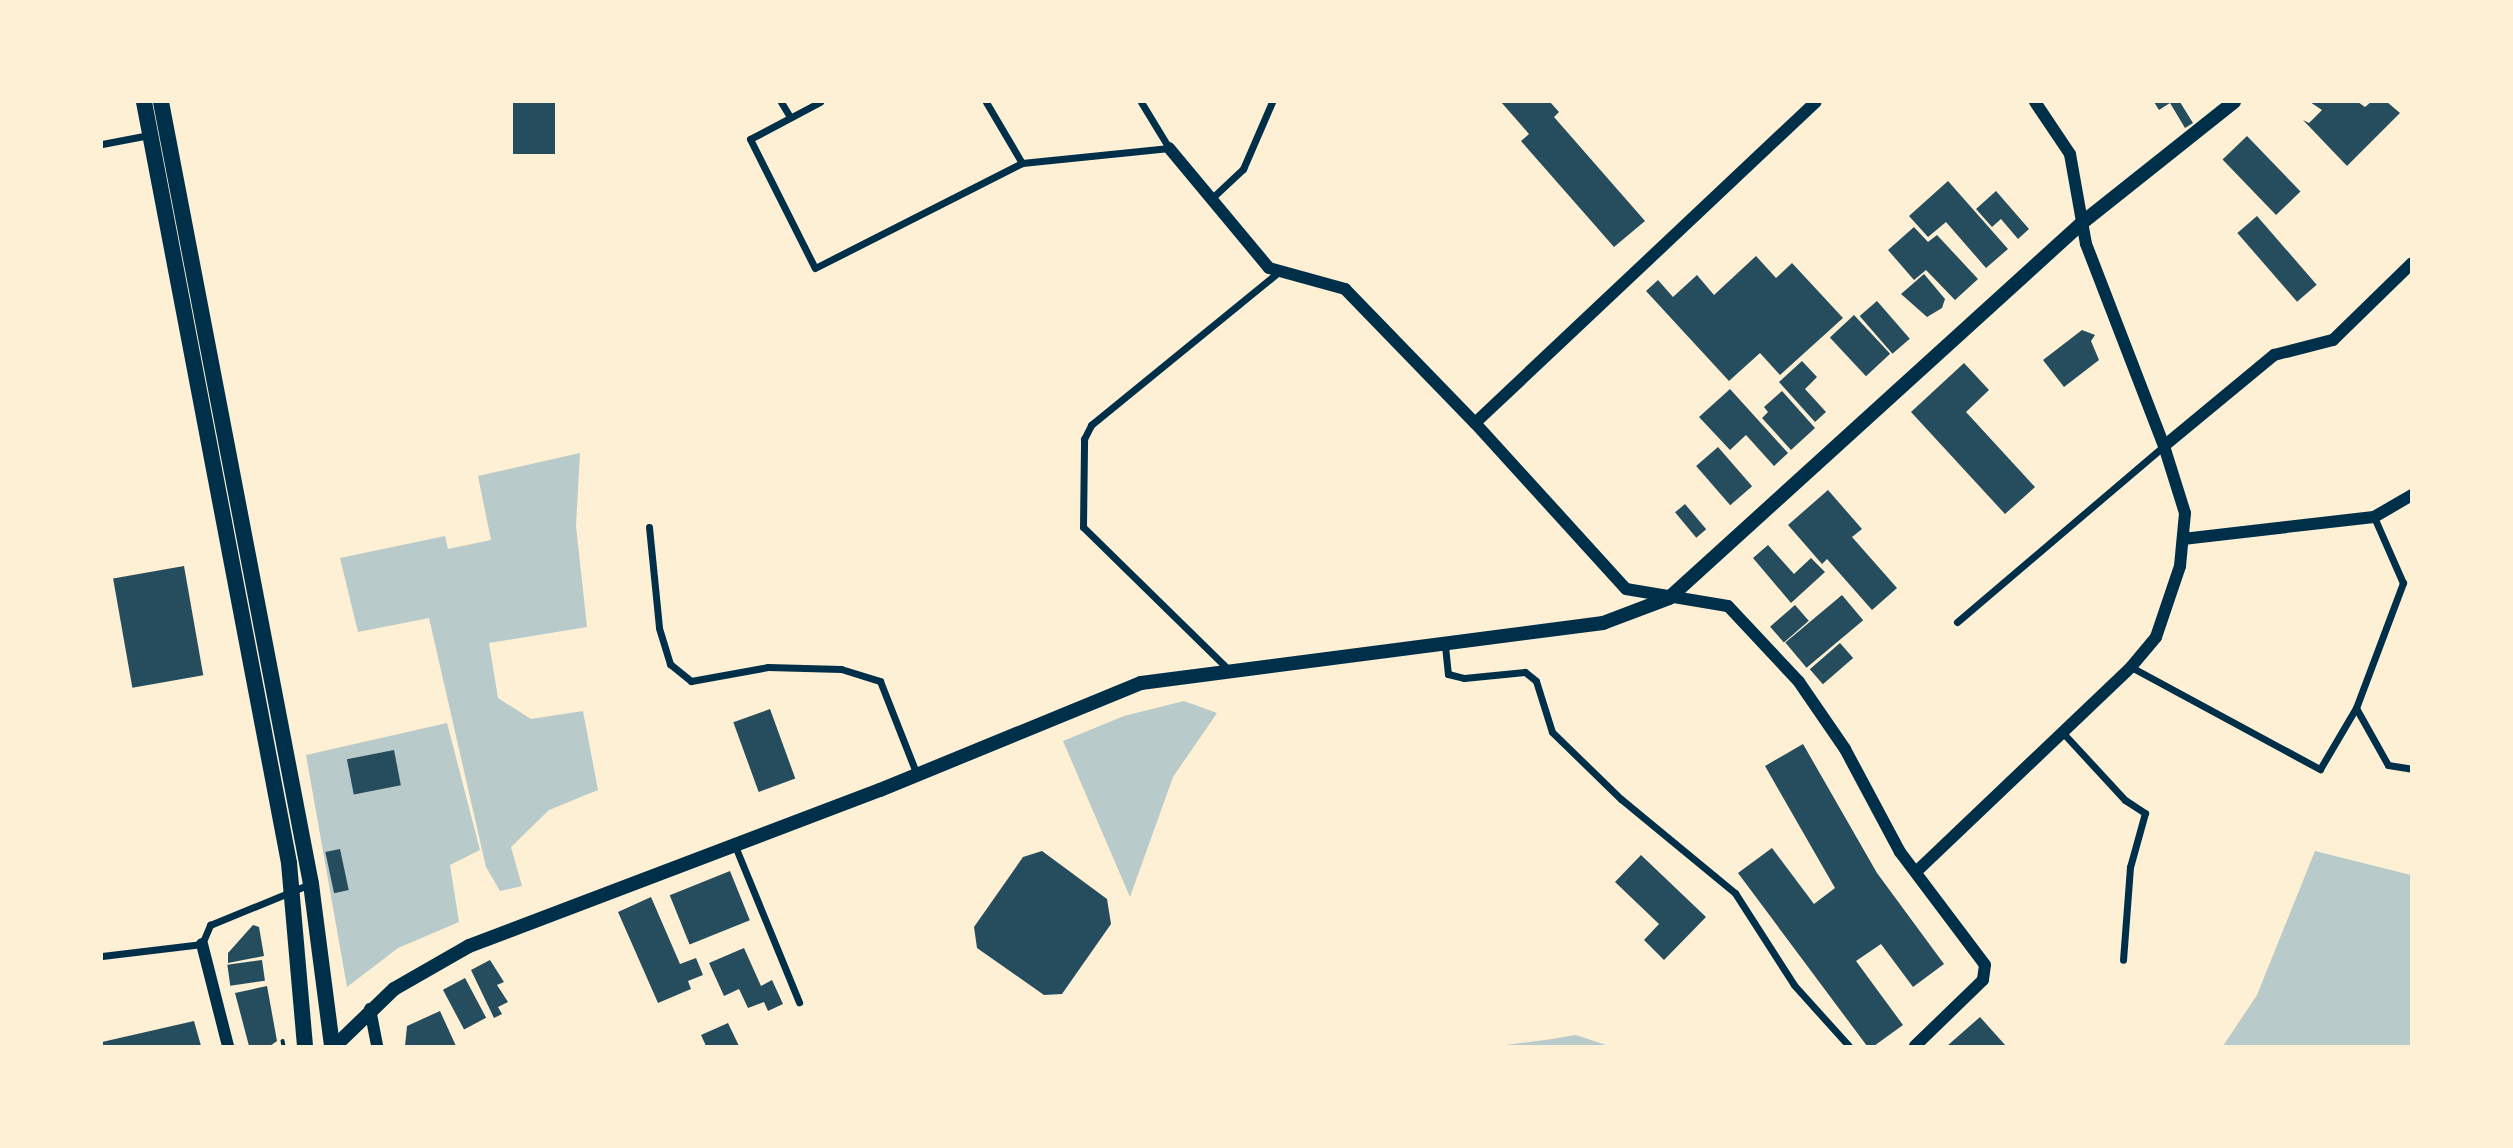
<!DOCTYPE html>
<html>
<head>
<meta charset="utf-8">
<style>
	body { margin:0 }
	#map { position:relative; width:2513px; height:1148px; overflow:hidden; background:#fdf0d5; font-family:"Fira Sans Condensed",sans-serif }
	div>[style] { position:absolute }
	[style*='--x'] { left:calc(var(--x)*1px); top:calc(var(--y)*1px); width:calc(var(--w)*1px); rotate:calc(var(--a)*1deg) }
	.green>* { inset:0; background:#b9caca }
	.building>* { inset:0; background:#264d5e; transform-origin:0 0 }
	.path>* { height:3.5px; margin:-1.75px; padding:0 1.75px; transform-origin:1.75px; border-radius:1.75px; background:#003049 }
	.minor>* { height:7px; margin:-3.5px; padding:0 3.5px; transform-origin:3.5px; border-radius:3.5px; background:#003049 }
	.tertiary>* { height:12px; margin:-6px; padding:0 6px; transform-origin:6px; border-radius:6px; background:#003049 }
	.secondary>* { height:14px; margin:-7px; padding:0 7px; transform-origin:7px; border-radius:7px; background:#003049 }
	.primary>* { height:16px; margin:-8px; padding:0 8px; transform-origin:8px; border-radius:8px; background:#003049 }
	span { translate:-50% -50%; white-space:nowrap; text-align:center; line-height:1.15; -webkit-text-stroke:7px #fdf0d5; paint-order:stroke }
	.frame { position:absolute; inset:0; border:103px solid #fdf0d5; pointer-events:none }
</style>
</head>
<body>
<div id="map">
	<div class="green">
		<i style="clip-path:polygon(580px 453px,576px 526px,587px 627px,489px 643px,498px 698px,531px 719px,583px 711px,598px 790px,549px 810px,511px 847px,522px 886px,500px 891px,486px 867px,429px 618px,358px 632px,340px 558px,445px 536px,448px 549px,491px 540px,478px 476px)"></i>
		<i style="clip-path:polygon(1184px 701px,1217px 713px,1173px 777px,1130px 897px,1063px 741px,1124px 716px)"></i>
		<i style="clip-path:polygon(447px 723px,480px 850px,450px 865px,459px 922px,398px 948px,347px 987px,306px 755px)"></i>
		<i style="clip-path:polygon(2315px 851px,2411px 875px,2411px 1046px,2223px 1046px,2257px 995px)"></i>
		<i style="clip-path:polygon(1576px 1035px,1609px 1046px,1498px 1046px,1552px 1039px)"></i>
	</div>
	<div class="building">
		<i style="left:513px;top:102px;width:42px;height:52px"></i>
		<i style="clip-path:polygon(1501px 102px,1550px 102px,1559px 112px,1554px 117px,1645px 221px,1614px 247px,1521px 141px,1529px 134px)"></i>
		<i style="clip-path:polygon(2154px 102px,2180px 102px,2193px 123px,2185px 128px,2170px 103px,2159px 110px)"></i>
		<i style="clip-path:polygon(2310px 102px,2358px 102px,2365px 107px,2371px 102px,2387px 102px,2400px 113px,2347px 166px,2303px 120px,2309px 123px,2322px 110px)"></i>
		<i style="left:2247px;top:136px;width:77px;height:34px;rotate:46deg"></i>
		<i style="clip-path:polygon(1948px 181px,2008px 249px,1986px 268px,1946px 222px,1928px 237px,1909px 216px)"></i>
		<i style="clip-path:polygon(1996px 191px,2029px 229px,2018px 239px,2001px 219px,1992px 227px,1976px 209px)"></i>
		<i style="left:2257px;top:216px;width:91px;height:26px;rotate:49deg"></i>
		<i style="clip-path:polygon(1914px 227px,1928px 242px,1937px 235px,1978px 279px,1955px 300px,1926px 270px,1914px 280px,1888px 250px)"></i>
		<i style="clip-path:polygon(1756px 256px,1776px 278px,1792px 263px,1843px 318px,1780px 375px,1760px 353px,1729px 381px,1646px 291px,1658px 280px,1673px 297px,1697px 275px,1714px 295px)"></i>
		<i style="clip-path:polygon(1924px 274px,1945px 299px,1942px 308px,1927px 317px,1901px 294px)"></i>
		<i style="left:1877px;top:301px;width:50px;height:23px;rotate:49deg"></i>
		<i style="left:1854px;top:315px;width:53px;height:33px;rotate:47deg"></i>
		<i style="clip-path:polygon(2082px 330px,2095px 335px,2091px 341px,2099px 360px,2064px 387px,2043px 360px)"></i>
		<i style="clip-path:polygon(1802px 361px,1817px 377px,1805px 389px,1826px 412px,1815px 422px,1779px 382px)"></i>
		<i style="clip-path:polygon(1964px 363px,1989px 390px,1966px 412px,2035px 487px,2005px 514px,1911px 412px)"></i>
		<i style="clip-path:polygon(1730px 389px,1788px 453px,1774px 466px,1746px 435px,1730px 450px,1699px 417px)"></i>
		<i style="clip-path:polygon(1782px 391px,1815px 428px,1791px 450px,1762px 418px,1768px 412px,1764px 407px)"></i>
		<i style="left:1718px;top:447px;width:52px;height:29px;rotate:49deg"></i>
		<i style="clip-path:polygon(1828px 490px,1862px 529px,1852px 537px,1897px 588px,1872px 610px,1827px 559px,1822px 564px,1788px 525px)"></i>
		<i style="left:1685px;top:504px;width:33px;height:13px;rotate:50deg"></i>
		<i style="clip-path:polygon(1768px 545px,1794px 574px,1811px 558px,1825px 572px,1791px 603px,1753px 558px)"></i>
		<i style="left:184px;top:566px;width:111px;height:72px;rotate:80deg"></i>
		<i style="left:1842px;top:595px;width:33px;height:74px;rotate:50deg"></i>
		<i style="left:1795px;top:605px;width:21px;height:33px;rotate:49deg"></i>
		<i style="left:1840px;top:643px;width:20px;height:40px;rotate:49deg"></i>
		<i style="left:770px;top:709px;width:74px;height:39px;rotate:70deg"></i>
		<i style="clip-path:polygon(1803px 744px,1877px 873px,1944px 964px,1913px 987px,1881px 944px,1856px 961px,1903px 1025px,1874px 1046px,1867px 1046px,1738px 873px,1772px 848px,1814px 904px,1835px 888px,1765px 766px)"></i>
		<i style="left:394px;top:750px;width:36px;height:48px;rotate:79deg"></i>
		<i style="left:340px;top:849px;width:42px;height:15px;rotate:78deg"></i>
		<i style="clip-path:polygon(1042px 851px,1107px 899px,1111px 924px,1062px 994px,1044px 995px,977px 948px,974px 927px,1023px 857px)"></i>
		<i style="clip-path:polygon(1641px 855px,1706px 917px,1664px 960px,1644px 940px,1659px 924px,1615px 882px)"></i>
		<i style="left:730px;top:871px;width:53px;height:65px;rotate:68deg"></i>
		<i style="clip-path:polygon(651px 897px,680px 964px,696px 958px,703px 975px,688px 981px,691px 989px,658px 1003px,618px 912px)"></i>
		<i style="clip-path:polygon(253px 925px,259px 927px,264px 956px,228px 963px,228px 953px)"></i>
		<i style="clip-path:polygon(744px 948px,761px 986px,772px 980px,783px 1004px,768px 1011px,764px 1002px,748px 1008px,739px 989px,724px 996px,709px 963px)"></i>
		<i style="left:262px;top:960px;width:21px;height:35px;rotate:82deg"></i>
		<i style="clip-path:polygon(490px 960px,504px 982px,497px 985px,508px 1002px,498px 1007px,502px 1014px,494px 1018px,471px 970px)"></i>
		<i style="left:465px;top:978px;width:45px;height:25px;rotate:62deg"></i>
		<i style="clip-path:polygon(267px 986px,277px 1041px,270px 1046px,249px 1046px,235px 993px)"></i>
		<i style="clip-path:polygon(440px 1011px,456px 1046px,405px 1046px,407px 1026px)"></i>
		<i style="clip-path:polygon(1980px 1017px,2006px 1046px,1947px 1046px)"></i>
		<i style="clip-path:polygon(194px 1021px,201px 1046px,102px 1046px,102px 1042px)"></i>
		<i style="clip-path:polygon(728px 1023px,739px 1046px,706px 1046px,701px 1035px)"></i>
	</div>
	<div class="path">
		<i style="--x:283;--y:1041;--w:5;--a:79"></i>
	</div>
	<div class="minor">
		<i style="--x:781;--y:102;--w:17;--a:59"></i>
		<i style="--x:820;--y:102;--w:79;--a:152.1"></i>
		<i style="--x:750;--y:139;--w:144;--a:63.3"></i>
		<i style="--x:815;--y:268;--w:232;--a:-26.9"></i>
		<i style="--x:1022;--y:163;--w:148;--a:-5.8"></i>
		<i style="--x:1169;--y:148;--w:54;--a:-121.3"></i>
		<i style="--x:986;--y:102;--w:71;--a:59.5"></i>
		<i style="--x:102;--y:144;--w:48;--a:-10.8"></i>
		<i style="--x:1211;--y:199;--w:44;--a:-43.2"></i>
		<i style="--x:1243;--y:169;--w:73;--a:-66.6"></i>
		<i style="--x:649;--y:527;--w:101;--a:84.3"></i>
		<i style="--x:659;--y:628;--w:38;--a:73"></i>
		<i style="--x:670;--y:664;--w:27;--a:39"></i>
		<i style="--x:691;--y:681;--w:78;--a:-10.3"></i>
		<i style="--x:768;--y:667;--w:73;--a:1.6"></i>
		<i style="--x:841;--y:669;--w:41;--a:17.1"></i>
		<i style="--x:880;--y:681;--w:101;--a:68.5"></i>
		<i style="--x:1957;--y:622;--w:272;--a:-40.4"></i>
		<i style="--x:1445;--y:646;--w:28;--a:84"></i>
		<i style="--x:1448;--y:674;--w:16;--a:14"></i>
		<i style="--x:1464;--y:678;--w:61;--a:-5.6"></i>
		<i style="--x:1525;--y:672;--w:14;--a:39"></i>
		<i style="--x:1536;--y:681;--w:53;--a:72.6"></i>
		<i style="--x:1552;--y:732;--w:96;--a:44.2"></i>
		<i style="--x:1621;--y:799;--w:148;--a:39.5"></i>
		<i style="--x:1735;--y:893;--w:109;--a:57.3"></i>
		<i style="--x:1794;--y:985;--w:82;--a:48"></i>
		<i style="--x:2131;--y:667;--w:215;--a:28.4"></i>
		<i style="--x:2320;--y:769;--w:71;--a:-59.5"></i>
		<i style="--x:2356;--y:708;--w:134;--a:-69.4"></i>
		<i style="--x:2403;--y:583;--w:72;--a:-113.7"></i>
		<i style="--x:1229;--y:670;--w:204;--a:-135.6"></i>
		<i style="--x:1083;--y:527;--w:88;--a:-89.3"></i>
		<i style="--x:1084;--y:439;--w:16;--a:-63"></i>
		<i style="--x:1091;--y:425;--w:244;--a:-39.2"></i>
		<i style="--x:2356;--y:708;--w:65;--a:60.7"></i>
		<i style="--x:2388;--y:765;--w:24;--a:9"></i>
		<i style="--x:2064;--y:734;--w:90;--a:47.3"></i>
		<i style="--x:2125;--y:800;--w:24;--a:33"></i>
		<i style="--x:2145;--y:813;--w:56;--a:105.5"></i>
		<i style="--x:2130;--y:867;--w:93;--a:94.3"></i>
		<i style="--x:735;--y:846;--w:169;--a:67.7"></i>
		<i style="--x:102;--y:956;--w:101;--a:-6.8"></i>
		<i style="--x:202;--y:944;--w:21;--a:-67"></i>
		<i style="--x:210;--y:925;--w:108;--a:-22.3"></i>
	</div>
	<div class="tertiary">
		<i style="--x:1169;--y:148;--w:156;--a:50.2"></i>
		<i style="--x:1269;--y:268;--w:79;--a:15.4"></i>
		<i style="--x:1345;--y:289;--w:187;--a:45.9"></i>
		<i style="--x:1475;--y:423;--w:224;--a:47.7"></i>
		<i style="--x:1626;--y:589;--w:103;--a:9.5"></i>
		<i style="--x:1728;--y:606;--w:104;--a:46.9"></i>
		<i style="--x:1799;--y:682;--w:81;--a:55.5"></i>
		<i style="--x:1845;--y:749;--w:117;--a:61.9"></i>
		<i style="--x:1900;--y:852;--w:141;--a:53"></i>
		<i style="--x:1985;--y:965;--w:15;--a:98"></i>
		<i style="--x:1983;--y:980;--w:95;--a:135.9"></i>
		<i style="--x:1475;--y:423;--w:468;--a:-43.3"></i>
		<i style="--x:2164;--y:446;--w:143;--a:-39.6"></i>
		<i style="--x:2274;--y:355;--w:61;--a:-14.3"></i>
		<i style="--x:2333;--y:340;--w:110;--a:-44.3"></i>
		<i style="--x:2183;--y:539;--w:192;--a:-6.6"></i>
		<i style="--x:2374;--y:517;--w:44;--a:-30.1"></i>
		<i style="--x:1918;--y:870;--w:294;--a:-43.6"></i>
		<i style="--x:2131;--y:667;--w:39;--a:-50"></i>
		<i style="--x:2156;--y:637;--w:75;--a:-71.3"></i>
		<i style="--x:2180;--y:566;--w:53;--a:-84.6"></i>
		<i style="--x:2185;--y:513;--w:70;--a:-107.4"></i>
		<i style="--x:2164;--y:446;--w:217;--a:-111.1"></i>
		<i style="--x:2086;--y:244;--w:91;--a:-100.1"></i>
		<i style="--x:2070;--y:154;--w:63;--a:-123.9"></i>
		<i style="--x:202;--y:944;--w:105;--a:75.7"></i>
		<i style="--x:370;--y:1009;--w:38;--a:79"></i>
	</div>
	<div class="secondary">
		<i style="--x:335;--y:1046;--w:82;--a:-44"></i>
		<i style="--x:394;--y:989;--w:86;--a:-29.8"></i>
		<i style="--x:469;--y:946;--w:440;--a:-20.8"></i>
		<i style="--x:880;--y:790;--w:282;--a:-22.3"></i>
		<i style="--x:1141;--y:683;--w:466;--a:-7.4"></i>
		<i style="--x:1603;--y:623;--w:71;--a:-20.7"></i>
		<i style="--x:1669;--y:598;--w:559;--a:-42.25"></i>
		<i style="--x:2083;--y:222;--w:193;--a:-38.5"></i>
	</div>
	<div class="primary">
		<i style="--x:144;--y:102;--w:775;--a:79.21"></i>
		<i style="--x:289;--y:863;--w:184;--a:85"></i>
		<i style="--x:161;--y:102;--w:796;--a:79.14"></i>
		<i style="--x:311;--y:884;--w:163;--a:82.6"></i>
	</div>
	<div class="frame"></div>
</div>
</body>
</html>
